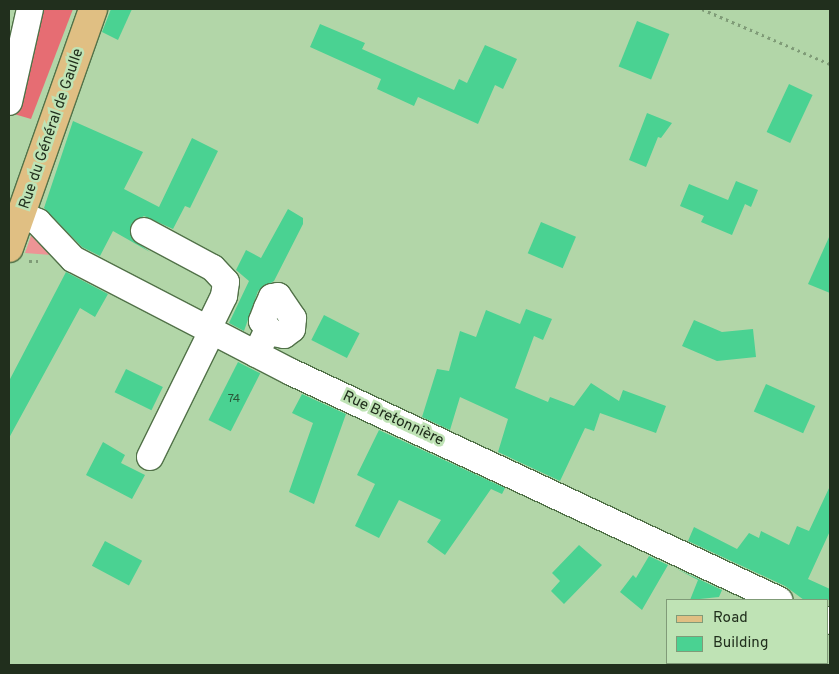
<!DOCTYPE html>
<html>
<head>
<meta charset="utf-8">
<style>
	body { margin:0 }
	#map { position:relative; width:839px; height:674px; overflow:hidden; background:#b2d6a8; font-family:Overpass,sans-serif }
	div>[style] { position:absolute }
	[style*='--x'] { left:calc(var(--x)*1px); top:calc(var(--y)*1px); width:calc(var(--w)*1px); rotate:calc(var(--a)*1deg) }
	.green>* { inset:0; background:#ed9495 }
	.forest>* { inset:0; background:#e66d73 }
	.building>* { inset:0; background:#4ad292; transform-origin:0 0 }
	.path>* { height:3px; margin-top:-1.5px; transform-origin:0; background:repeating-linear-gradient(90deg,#7f9b77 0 2.5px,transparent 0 6.5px) }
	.roads { filter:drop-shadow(1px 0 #527249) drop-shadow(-1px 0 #527249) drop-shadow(0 1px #527249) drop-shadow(0 -1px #527249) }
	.minor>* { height:26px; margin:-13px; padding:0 13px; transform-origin:13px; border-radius:13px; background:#fff }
	.major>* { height:28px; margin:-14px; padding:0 14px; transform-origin:14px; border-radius:14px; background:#e0bf83 }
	span { translate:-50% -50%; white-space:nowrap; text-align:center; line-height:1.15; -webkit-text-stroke:5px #bfe3b5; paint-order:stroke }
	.number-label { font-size:12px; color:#2b583a }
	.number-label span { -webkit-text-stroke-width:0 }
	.street-label { font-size:15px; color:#212f1d }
	.frame { position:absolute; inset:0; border:10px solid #212f1d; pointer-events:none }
	.legend { position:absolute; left:666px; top:599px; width:162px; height:65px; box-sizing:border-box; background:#bfe3b5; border:1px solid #809b78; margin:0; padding:6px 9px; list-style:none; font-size:15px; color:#212f1d }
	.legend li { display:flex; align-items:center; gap:10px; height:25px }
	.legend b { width:25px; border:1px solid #809b78 }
</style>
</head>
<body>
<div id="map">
	<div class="green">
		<i style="clip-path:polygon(32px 233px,52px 252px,51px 255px,25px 253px)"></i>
	</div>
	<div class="forest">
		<i style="clip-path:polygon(39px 9px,73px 9px,31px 119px,14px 114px)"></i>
	</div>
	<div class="building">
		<i style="clip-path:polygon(111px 9px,132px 9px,118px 40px,102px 32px)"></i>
		<i style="left:637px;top:21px;width:35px;height:49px;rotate:22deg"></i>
		<i style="clip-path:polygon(320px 24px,365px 43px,362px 49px,454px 90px,459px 79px,467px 83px,485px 45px,517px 59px,503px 89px,495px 85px,478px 124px,418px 97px,414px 106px,377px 89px,381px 79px,310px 47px)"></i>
		<i style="left:789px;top:84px;width:26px;height:53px;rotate:25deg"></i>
		<i style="clip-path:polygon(647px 113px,672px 123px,661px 138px,658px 137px,646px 167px,629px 160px)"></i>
		<i style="clip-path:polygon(73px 121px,143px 152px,124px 189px,159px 207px,192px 138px,218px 151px,190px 208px,185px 206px,173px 229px,144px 216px,131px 224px,132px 239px,150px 252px,113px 231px,100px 256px,82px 247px,44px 208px)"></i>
		<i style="clip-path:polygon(736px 181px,758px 190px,751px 207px,745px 204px,732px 235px,701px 222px,704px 216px,680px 206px,689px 184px,728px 200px)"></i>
		<i style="clip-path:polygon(288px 209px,303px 218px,303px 224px,274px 281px,258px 291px,244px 331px,229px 323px,249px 281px,236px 270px,246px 250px,261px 258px)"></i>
		<i style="left:541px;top:222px;width:38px;height:34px;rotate:23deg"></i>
		<i style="clip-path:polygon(830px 235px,830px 293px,808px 284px)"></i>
		<i style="clip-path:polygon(66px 272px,108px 294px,95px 317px,80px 308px,9px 438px,9px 381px)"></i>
		<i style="clip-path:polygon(526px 309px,552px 319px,543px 340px,534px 336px,515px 388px,548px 402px,550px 397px,574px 406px,591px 383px,619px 401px,623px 390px,666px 406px,656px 433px,600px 413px,594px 431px,585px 428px,560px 481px,498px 452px,508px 419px,460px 397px,450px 430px,422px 417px,437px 369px,449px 371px,460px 331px,476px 337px,486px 310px,520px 324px)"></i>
		<i style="left:324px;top:315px;width:40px;height:28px;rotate:27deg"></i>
		<i style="clip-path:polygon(694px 320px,722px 332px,753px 329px,756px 357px,717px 361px,682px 346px)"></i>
		<i style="left:238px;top:362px;width:25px;height:65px;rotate:27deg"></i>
		<i style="left:126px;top:369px;width:41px;height:26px;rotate:26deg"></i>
		<i style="left:766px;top:384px;width:54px;height:30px;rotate:24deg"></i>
		<i style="clip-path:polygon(302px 394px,346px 414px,314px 504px,289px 492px,313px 423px,292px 413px)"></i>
		<i style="clip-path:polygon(379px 430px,505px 488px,502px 494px,491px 489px,445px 555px,427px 542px,441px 520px,399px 500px,379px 538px,355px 526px,375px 484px,357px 475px)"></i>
		<i style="clip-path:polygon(103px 442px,125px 455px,121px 463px,145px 475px,132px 499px,86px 475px)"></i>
		<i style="clip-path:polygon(830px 486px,830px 531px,808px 579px,830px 589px,830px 600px,804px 600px,785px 586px,688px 541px,694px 527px,737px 549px,749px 533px,759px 538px,761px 531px,789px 545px,797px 526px,809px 531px)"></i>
		<i style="left:105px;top:541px;width:42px;height:28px;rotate:28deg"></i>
		<i style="clip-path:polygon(579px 545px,602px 565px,564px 604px,551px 591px,560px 581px,552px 573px)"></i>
		<i style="clip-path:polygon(649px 556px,668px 565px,642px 610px,620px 592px,633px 575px,636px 578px)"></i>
		<i style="clip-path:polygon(675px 568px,722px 590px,719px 597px,690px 600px,698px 580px)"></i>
	</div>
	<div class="path">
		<i style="--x:702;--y:9;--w:139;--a:23.3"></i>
		<i style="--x:29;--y:261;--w:13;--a:0"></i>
	</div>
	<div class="roads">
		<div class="minor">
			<i style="--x:9;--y:102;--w:95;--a:-77.3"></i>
			<i style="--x:23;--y:215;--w:17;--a:25"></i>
			<i style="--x:38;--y:222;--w:51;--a:46.6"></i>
			<i style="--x:73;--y:259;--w:246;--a:27.4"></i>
			<i style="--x:291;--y:372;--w:539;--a:25.04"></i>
			<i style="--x:144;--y:231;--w:78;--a:28.2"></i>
			<i style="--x:213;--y:268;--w:19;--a:47"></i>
			<i style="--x:226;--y:282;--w:14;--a:98"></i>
			<i style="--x:224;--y:296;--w:37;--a:116"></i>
			<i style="--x:256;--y:354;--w:28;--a:-64"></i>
			<i style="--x:268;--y:329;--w:10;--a:-127"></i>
			<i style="--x:262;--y:321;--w:14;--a:-69"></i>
			<i style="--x:267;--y:308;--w:12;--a:-66"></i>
			<i style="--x:272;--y:297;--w:6;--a:-9"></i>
			<i style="--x:278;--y:296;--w:27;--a:56"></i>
			<i style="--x:293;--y:318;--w:11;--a:95"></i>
			<i style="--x:292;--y:329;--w:10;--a:143"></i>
			<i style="--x:284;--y:335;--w:17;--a:-170"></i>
			<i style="--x:150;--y:457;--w:140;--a:-63.8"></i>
			<i style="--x:828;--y:620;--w:2;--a:27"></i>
			<i style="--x:765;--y:665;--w:4;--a:-34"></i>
		</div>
		<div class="major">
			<i style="--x:9;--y:248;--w:253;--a:-70.6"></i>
		</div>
	</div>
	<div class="number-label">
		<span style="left:234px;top:400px">74</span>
	</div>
	<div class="street-label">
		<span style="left:52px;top:129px;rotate:-71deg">Rue du Général de Gaulle</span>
		<span style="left:393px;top:419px;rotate:25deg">Rue Bretonnière</span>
	</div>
	<div class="frame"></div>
	<ul class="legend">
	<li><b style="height:6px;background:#e0bf83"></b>Road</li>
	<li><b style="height:14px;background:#4ad292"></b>Building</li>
	</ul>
</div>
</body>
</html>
